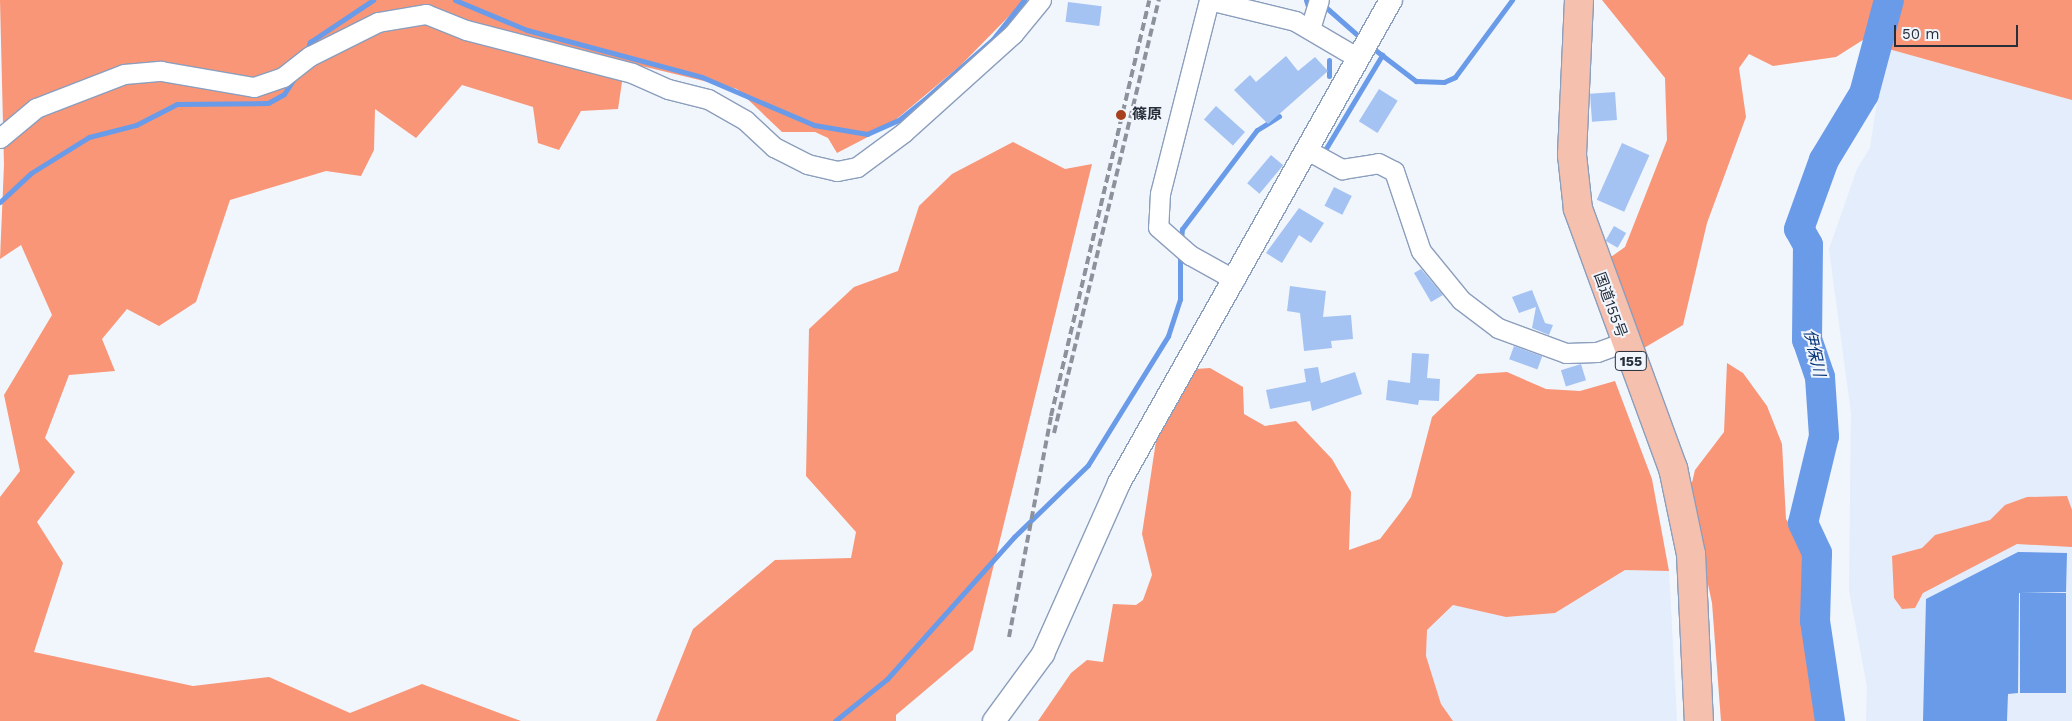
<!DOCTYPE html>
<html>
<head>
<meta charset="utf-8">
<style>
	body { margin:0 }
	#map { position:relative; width:2072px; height:721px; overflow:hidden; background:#f1f5fc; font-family:"Work Sans","Noto Sans JP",sans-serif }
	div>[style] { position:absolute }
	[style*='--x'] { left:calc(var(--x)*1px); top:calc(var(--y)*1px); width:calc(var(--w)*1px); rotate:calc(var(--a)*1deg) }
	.built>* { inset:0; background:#e3edfc }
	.forest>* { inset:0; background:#f89677 }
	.water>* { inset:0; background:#6a9be9; transform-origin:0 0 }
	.stream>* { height:5px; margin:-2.5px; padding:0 2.5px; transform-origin:2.5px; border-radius:2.5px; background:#6a9be9 }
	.river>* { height:30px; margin:-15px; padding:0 15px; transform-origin:15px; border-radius:15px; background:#6a9be9 }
	.building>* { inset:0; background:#a4c3f3; transform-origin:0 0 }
	.roads { filter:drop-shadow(1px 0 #8b9ebc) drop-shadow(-1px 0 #8b9ebc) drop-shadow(0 1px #8b9ebc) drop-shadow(0 -1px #8b9ebc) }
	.minor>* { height:19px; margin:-9.5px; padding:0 9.5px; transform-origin:9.5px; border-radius:9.5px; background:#fff }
	.tertiary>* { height:22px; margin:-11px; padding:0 11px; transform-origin:11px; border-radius:11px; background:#fff }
	.trunk>* { height:28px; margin:-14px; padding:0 14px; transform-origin:14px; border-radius:14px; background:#f6c0ae }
	.rail>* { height:4px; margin-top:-2px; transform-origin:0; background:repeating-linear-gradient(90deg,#8c929c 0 8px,transparent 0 12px) }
	.dots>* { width:14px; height:14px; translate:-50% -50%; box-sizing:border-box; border:2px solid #f1f5fc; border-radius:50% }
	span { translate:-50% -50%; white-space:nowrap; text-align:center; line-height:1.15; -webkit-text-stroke:4px #f1f5fc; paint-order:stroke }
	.shield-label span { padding:1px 4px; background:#f1f5fc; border:1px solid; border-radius:4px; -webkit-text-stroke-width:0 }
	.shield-label { font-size:14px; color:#272f3b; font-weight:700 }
	.poi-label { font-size:15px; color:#272f3b; font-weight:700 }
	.left { translate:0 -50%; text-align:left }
	.street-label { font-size:15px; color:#272f3b }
	.water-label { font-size:16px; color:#033276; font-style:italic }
	.scale { position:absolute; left:1894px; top:25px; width:124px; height:22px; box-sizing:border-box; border:2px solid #272f3b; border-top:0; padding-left:6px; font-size:15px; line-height:18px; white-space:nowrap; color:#272f3b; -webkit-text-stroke:4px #f1f5fc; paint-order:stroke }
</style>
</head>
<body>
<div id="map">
	<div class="built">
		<i style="clip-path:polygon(1885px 48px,2072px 100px,2072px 721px,1866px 721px,1867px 687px,1849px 590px,1851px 413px,1829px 249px,1857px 169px,1870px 148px)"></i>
		<i style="clip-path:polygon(1625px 570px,1669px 571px,1677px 721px,1453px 721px,1441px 704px,1426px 656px,1427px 630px,1454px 605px,1506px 617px,1580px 598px)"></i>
	</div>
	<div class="forest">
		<i style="clip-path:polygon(0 0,1025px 0,960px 66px,887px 127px,837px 153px,828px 138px,815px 132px,782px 132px,737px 89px,625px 62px,618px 109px,581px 111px,559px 150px,538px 143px,533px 107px,462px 85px,416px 138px,375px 109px,374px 150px,361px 176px,326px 171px,230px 200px,196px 302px,159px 326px,127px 309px,102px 339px,115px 371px,69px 375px,45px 438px,75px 472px,37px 522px,63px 563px,34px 652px,193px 686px,269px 677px,350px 713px,422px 684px,521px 721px,0 721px,0 497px,20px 471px,4px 395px,52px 315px,21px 245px,0 259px,4px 165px)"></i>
		<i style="clip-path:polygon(1602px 0,1875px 0,1866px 38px,1836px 57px,1773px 66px,1749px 54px,1739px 68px,1746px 117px,1707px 223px,1683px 325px,1644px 348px,1608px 259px,1625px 247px,1667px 140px,1665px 78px)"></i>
		<i style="clip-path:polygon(1901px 0,2072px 0,2072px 100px,1885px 48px)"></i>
		<i style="clip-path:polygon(1013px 142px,1065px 169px,1092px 164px,973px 650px,896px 715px,896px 721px,656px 721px,693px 629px,775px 560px,851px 558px,856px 532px,806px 476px,809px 329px,854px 287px,898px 271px,919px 206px,952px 174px)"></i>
		<i style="clip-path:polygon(1727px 363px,1743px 373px,1767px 406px,1782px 444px,1786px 519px,1809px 551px,1808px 598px,1819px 721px,1721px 721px,1712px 603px,1689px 495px,1695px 470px,1724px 432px)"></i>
		<i style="clip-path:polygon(1210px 368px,1243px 387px,1244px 414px,1265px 426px,1296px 421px,1332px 459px,1351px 492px,1349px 550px,1380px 539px,1400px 513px,1411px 497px,1432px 417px,1477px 374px,1507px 372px,1546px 389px,1580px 391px,1615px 381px,1652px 479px,1669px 571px,1625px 570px,1555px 613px,1506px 617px,1453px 605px,1427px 630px,1426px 656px,1441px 704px,1453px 721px,1038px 721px,1071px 673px,1087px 660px,1103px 662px,1113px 604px,1136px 605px,1143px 600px,1152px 575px,1142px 534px,1156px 441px,1196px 369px)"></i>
		<i style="clip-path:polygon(2067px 496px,2072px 510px,2072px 547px,2017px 544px,1923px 593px,1915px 608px,1902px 609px,1894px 598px,1892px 556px,1922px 548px,1935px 535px,1990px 520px,2005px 505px,2027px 497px)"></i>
	</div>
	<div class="water">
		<i style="clip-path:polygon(2018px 552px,2067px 553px,2066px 592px,2019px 593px,2018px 693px,2008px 694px,2007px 721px,1923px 721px,1926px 599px)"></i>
		<i style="left:2020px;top:593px;width:46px;height:100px"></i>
	</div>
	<div class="stream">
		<i style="--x:455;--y:0;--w:78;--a:22.6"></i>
		<i style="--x:527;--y:30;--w:181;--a:15"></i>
		<i style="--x:702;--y:77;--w:122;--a:23.2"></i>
		<i style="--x:814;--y:125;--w:54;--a:9.6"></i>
		<i style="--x:867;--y:134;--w:36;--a:-24"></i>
		<i style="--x:900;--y:119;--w:32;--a:-39"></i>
		<i style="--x:925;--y:99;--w:91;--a:-41.4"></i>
		<i style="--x:993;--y:39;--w:50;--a:-51.5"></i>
		<i style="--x:1306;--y:0;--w:6;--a:72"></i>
		<i style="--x:1321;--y:3;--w:55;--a:41.3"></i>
		<i style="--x:1370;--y:46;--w:58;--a:37.3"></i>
		<i style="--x:1416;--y:81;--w:28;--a:2"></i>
		<i style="--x:1444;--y:82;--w:12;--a:-24"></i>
		<i style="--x:1455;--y:77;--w:96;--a:-53.5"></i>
		<i style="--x:306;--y:53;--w:12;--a:-70"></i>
		<i style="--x:310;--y:42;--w:76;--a:-33.7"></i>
		<i style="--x:1329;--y:76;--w:16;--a:-90"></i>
		<i style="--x:1322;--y:155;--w:117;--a:-59"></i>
		<i style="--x:0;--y:202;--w:42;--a:-43.1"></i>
		<i style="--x:31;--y:173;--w:68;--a:-31.8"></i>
		<i style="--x:89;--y:137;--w:49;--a:-14.3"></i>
		<i style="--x:136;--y:125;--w:46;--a:-27.1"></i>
		<i style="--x:177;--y:104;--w:91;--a:-0.6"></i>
		<i style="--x:268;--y:103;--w:18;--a:-29"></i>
		<i style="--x:284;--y:94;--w:24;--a:-57"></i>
		<i style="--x:1181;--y:240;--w:11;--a:-85"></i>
		<i style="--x:1182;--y:229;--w:124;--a:-52.9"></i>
		<i style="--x:1257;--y:130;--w:26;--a:-32"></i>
		<i style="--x:835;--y:721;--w:67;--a:-38.9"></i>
		<i style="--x:887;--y:679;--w:191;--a:-48.2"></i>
		<i style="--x:1014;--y:537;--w:103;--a:-44.2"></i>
		<i style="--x:1088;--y:465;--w:152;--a:-58.2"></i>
		<i style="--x:1168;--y:336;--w:39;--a:-72"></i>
		<i style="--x:1180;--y:299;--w:45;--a:-90"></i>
	</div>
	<div class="river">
		<i style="--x:1830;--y:721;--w:101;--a:-98.5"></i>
		<i style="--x:1815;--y:621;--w:68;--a:-88.3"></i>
		<i style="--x:1817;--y:553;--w:33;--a:-115"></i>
		<i style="--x:1803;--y:523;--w:89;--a:-76.4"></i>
		<i style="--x:1824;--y:436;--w:59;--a:-93.9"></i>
		<i style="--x:1820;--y:377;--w:39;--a:-109"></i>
		<i style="--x:1807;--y:340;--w:95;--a:-89.4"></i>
		<i style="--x:1808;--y:245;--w:18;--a:-119"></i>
		<i style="--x:1799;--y:229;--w:73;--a:-70.1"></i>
		<i style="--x:1824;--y:160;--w:77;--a:-58.8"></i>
		<i style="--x:1864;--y:94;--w:97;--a:-75.1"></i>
	</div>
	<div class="building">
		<i style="left:1068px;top:2px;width:34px;height:20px;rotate:7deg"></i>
		<i style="clip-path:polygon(1286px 56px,1298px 71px,1315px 57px,1328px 71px,1268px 124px,1234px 90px,1250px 75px,1256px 82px)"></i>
		<i style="left:1379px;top:89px;width:22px;height:38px;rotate:32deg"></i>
		<i style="left:1615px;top:92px;width:28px;height:25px;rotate:86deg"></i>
		<i style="left:1216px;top:106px;width:39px;height:18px;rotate:42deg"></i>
		<i style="left:1622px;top:143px;width:30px;height:62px;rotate:24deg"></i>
		<i style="left:1271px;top:155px;width:16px;height:37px;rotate:40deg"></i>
		<i style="left:1334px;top:187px;width:20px;height:21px;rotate:27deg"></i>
		<i style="clip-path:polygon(1299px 208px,1324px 223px,1311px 243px,1299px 235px,1282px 263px,1266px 253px)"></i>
		<i style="left:1614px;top:226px;width:14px;height:17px;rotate:30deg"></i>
		<i style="clip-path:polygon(1421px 269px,1443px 295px,1431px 302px,1414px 273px)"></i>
		<i style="clip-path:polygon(1290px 286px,1326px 291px,1323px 317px,1351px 315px,1353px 339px,1331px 341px,1332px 348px,1304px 351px,1300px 313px,1287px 311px)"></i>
		<i style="clip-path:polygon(1532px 290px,1545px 323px,1553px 325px,1549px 335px,1532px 328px,1536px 307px,1519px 313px,1512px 297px)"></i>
		<i style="left:1514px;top:346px;width:30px;height:14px;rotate:20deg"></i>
		<i style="clip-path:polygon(1412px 353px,1429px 354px,1427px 378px,1440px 379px,1439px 401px,1419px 400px,1418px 405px,1386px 400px,1388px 380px,1410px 383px)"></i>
		<i style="left:1581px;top:364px;width:17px;height:21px;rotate:73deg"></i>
		<i style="clip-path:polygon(1318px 367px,1321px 383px,1355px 372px,1362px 394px,1312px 411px,1310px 401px,1270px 409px,1266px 390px,1306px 382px,1304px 369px)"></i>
	</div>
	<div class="roads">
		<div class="minor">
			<i style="--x:1209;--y:0;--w:199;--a:104.2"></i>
			<i style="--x:1160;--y:193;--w:34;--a:93"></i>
			<i style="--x:1158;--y:227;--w:43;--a:41.2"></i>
			<i style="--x:1190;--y:255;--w:51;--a:29.1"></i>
			<i style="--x:1209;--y:0;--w:89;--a:13.7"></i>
			<i style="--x:1295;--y:21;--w:73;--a:30.4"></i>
			<i style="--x:1310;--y:29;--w:30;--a:-73"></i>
			<i style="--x:0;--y:138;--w:47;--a:-39.8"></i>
			<i style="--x:36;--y:108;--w:94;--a:-21.1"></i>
			<i style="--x:124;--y:74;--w:37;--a:-5"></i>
			<i style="--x:161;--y:71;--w:94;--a:9.8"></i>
			<i style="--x:254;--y:87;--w:31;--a:-19"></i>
			<i style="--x:283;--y:77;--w:34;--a:-38"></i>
			<i style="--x:310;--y:56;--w:76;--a:-26.6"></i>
			<i style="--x:378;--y:22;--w:49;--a:-9.5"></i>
			<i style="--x:426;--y:14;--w:43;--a:21.8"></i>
			<i style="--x:466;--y:30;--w:171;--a:14.5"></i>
			<i style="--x:632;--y:73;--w:39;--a:24"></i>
			<i style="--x:668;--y:89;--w:41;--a:14"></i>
			<i style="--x:708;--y:99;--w:43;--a:29.6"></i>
			<i style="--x:745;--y:120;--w:40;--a:43"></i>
			<i style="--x:774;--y:147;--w:37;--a:27"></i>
			<i style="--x:807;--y:164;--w:31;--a:13"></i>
			<i style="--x:837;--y:171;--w:20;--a:-11"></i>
			<i style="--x:857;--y:167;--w:57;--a:-36.5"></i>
			<i style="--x:903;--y:133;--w:148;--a:-42"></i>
			<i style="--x:1013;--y:34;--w:44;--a:-50.5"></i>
			<i style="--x:1309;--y:151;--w:38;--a:29"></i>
			<i style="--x:1342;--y:169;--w:36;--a:-9"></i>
			<i style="--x:1378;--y:163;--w:18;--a:27"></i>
			<i style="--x:1394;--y:171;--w:84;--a:71.4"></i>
			<i style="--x:1421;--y:251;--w:63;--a:50.8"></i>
			<i style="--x:1461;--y:300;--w:46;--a:37.1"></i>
			<i style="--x:1498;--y:328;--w:72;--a:20.2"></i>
			<i style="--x:1566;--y:353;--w:31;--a:-2"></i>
			<i style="--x:1597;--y:352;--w:29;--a:-20"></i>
		</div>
		<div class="tertiary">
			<i style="--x:994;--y:721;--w:83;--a:-53.8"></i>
			<i style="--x:1043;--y:654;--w:187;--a:-66"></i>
			<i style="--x:1119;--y:483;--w:554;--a:-60.61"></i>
		</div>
		<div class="trunk">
			<i style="--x:1579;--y:0;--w:155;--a:92.6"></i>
			<i style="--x:1572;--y:155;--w:54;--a:83.7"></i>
			<i style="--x:1578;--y:209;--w:276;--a:69.9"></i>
			<i style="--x:1673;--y:468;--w:88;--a:78.2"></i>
			<i style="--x:1691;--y:554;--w:167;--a:87.3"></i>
		</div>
	</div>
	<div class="rail">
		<i style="--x:1054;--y:433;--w:446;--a:-76.4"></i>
		<i style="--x:1009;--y:637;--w:225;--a:-79.2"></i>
		<i style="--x:1051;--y:416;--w:427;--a:-76.7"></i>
	</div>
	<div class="dots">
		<i style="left:1121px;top:115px;background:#a7401c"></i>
	</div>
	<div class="shield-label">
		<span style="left:1631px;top:361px">155</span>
	</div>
	<div class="poi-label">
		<span class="left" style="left:1132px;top:115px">篠原</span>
	</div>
	<div class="street-label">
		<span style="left:1610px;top:305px;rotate:70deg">国道155号</span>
	</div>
	<div class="water-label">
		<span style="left:1814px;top:353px;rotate:77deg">伊保川</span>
	</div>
	<div class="scale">50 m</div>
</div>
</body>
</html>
